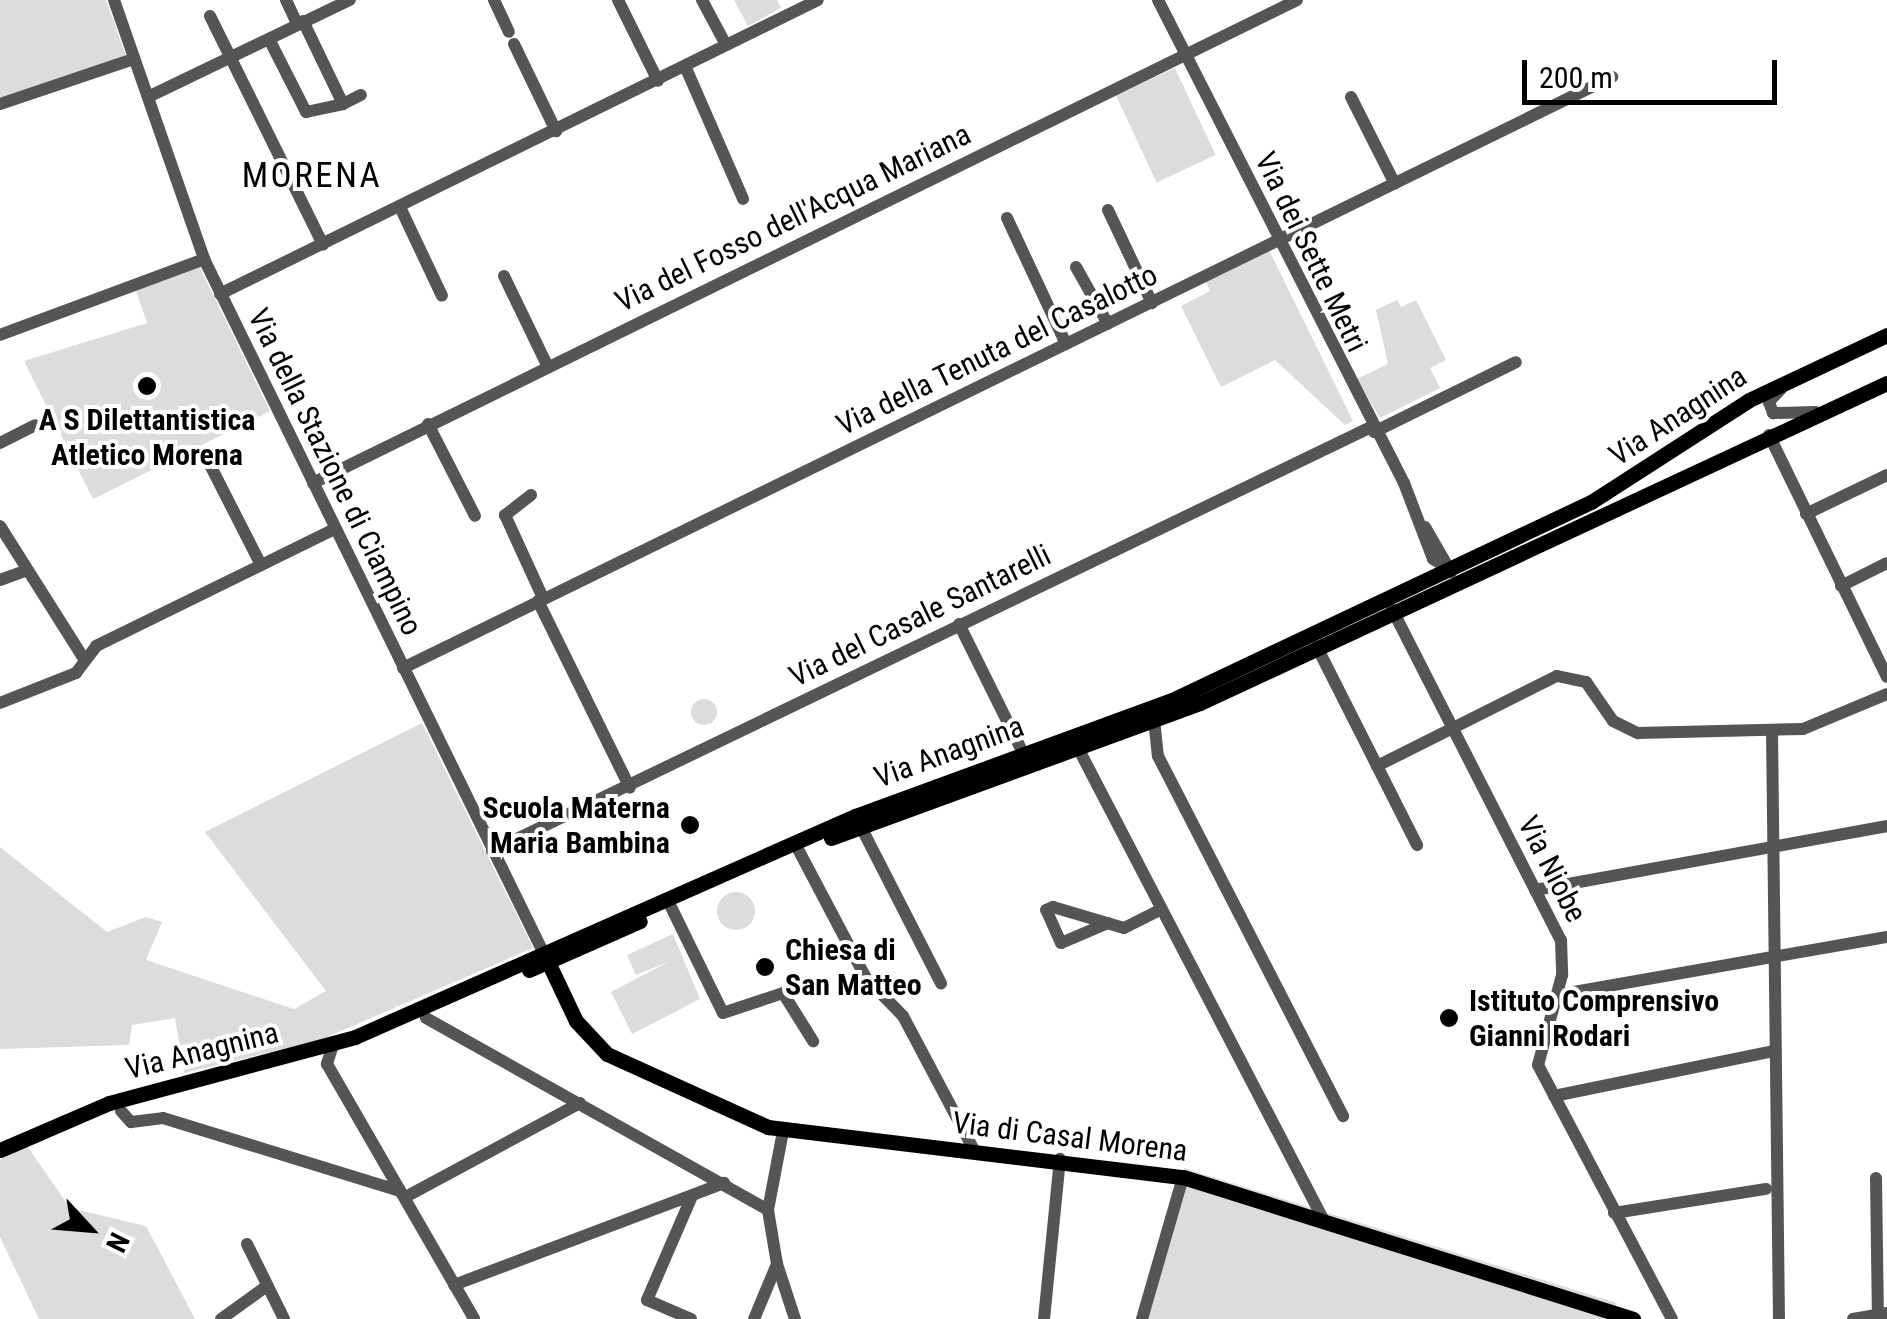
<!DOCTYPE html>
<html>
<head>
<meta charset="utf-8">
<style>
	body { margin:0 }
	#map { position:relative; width:1887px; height:1319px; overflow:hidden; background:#fff; font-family:"Roboto Condensed",sans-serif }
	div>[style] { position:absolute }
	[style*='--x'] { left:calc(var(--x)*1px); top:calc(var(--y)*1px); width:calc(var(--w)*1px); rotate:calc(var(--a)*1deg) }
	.green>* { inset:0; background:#dcdcdc; transform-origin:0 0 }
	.round { border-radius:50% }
	.minor>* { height:12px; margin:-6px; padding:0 6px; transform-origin:6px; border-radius:6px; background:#555 }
	.major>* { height:15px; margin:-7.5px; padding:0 7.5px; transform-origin:7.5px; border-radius:7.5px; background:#000 }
	.dots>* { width:28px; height:28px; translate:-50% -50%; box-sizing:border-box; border:5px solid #fff; border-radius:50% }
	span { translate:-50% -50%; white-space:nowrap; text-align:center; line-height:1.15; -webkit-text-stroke:8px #fff; paint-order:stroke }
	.street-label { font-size:30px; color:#000 }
	.poi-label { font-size:30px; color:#000; font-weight:700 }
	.right { translate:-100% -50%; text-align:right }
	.left { translate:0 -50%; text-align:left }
	.quarter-label { font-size:35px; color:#000; letter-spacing:2.5px }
	.north { position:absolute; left:40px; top:1179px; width:100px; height:100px; -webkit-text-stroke:8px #fff; paint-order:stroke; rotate:116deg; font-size:28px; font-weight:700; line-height:40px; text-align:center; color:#000 }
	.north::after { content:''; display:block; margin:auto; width:35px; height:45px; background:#000; clip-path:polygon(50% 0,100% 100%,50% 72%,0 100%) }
	.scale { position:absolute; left:1522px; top:60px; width:255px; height:45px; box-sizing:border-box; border:5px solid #000; border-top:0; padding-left:12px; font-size:30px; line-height:35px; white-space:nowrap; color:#000; -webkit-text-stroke:8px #fff; paint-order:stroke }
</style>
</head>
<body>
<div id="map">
	<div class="green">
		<i style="clip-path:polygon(0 0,106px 0,126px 56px,0 99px)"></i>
		<i style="clip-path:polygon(734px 0,777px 0,781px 8px,748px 26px)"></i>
		<i style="left:1175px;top:68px;width:96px;height:65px;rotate:65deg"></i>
		<i style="clip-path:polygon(1269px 250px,1353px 421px,1345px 425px,1275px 360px,1221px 387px,1181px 306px,1210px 291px,1206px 282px)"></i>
		<i style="clip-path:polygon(199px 266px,270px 411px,93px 499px,24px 361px,147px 323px,136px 291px)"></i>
		<i style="clip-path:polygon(1397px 300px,1401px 307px,1416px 300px,1446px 360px,1430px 368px,1440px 388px,1380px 418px,1357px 379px,1388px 364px,1376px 310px)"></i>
		<i class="round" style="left:691px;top:699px;width:26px;height:26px"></i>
		<i style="clip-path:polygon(422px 723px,533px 948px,320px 1040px,184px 1073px,175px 1018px,132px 1025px,129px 1045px,0 1049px,0 847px,107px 932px,146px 917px,162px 922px,146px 960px,294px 1009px,326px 991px,205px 832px)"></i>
		<i class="round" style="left:717px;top:892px;width:38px;height:38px"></i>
		<i style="clip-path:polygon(673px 934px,700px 999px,632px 1034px,611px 992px,670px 961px,636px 975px,627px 955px)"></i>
		<i style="clip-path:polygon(27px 1146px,70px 1208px,146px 1226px,195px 1319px,39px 1319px,0 1237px,0 1160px)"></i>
		<i style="clip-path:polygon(1184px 1168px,1617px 1303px,1612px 1319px,1142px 1319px)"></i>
	</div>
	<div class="minor">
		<i style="--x:114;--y:0;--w:274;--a:70.8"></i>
		<i style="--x:204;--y:259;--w:780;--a:63.93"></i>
		<i style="--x:286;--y:0;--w:26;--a:65"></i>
		<i style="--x:494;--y:0;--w:35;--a:65"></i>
		<i style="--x:618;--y:0;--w:90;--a:63.7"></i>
		<i style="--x:702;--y:0;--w:51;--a:61.9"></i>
		<i style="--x:1158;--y:0;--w:542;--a:63.01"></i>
		<i style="--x:1404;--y:483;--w:81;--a:69.1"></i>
		<i style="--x:1433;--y:559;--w:20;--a:30"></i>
		<i style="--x:210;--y:16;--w:255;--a:63.7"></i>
		<i style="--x:269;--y:39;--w:82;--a:63.1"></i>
		<i style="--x:306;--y:112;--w:38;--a:-12"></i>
		<i style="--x:343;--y:104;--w:92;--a:-115.7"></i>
		<i style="--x:514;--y:44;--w:97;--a:64.2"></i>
		<i style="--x:685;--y:66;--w:145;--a:66.4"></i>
		<i style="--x:148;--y:97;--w:224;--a:-25.7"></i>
		<i style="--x:1351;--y:97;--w:97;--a:63.2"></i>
		<i style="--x:0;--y:104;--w:141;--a:-18.6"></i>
		<i style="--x:343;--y:104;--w:20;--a:-27"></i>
		<i style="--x:400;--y:207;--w:98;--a:64.7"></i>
		<i style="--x:1108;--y:210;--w:103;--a:64.7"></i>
		<i style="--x:1007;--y:218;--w:139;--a:64.9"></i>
		<i style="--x:1076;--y:267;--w:65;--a:60.7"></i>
		<i style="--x:504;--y:276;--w:99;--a:64.2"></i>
		<i style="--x:220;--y:294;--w:666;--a:-26.18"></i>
		<i style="--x:0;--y:335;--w:218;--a:-20.4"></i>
		<i style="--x:1781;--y:389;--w:18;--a:133"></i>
		<i style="--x:1769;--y:402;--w:12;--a:70"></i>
		<i style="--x:1773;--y:413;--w:43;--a:-1.3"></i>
		<i style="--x:428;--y:424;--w:103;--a:62.9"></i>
		<i style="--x:1374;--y:432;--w:158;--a:-26.2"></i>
		<i style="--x:1769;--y:435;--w:269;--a:64"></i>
		<i style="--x:0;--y:443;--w:39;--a:-27"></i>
		<i style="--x:206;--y:457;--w:121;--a:63"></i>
		<i style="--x:313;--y:483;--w:1096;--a:-26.14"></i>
		<i style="--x:531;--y:495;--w:33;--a:142"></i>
		<i style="--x:505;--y:515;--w:91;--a:65.4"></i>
		<i style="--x:1806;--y:514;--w:90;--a:-25.7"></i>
		<i style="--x:0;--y:526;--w:157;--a:57.7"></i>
		<i style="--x:1425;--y:527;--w:52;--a:60"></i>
		<i style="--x:0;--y:580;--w:29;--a:-20"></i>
		<i style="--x:1841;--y:586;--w:51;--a:-26.6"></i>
		<i style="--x:538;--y:601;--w:208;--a:63.8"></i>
		<i style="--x:1392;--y:609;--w:372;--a:63"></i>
		<i style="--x:1561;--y:940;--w:35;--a:88"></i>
		<i style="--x:1562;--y:975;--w:93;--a:104.9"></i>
		<i style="--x:1538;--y:1065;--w:287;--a:62.2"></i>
		<i style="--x:959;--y:624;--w:144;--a:63.6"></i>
		<i style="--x:1317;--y:647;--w:222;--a:63.2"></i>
		<i style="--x:403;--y:668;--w:1346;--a:-26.05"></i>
		<i style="--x:0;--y:703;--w:82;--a:-21.5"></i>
		<i style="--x:76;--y:673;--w:34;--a:-53"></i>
		<i style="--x:96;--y:646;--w:266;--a:-26.1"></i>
		<i style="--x:1154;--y:719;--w:37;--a:84"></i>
		<i style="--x:1158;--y:756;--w:405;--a:62.8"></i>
		<i style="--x:1772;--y:731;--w:588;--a:89.32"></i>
		<i style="--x:1077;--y:746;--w:531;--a:62.52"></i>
		<i style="--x:1377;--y:766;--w:201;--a:-26.6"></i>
		<i style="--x:1557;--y:676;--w:30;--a:12"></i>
		<i style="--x:1586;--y:682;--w:47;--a:55.3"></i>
		<i style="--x:1613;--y:721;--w:28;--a:26"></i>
		<i style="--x:1638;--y:733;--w:165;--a:-1.4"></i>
		<i style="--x:1803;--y:729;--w:91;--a:-22.6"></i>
		<i style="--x:860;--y:825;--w:178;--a:62.9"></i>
		<i style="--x:492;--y:851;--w:976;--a:-25.75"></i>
		<i style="--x:799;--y:851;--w:144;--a:62.2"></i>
		<i style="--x:866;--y:978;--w:53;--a:45.8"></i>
		<i style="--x:903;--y:1016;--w:154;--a:62.1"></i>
		<i style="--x:1535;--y:890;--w:358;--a:-10.3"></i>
		<i style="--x:671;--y:907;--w:118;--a:63.9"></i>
		<i style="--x:723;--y:1013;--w:63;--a:-18.4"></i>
		<i style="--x:783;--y:993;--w:57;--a:58"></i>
		<i style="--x:1108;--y:923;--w:51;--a:156.9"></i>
		<i style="--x:1061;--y:943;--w:36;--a:-114"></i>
		<i style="--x:1046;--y:910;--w:8;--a:-23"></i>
		<i style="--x:1053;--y:907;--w:74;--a:16.5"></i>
		<i style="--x:1124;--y:928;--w:42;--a:-26.6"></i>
		<i style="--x:1557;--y:995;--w:335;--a:-10"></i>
		<i style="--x:426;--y:1018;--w:392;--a:29.3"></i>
		<i style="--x:333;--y:1045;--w:20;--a:108"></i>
		<i style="--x:327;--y:1064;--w:294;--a:60"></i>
		<i style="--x:1554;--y:1096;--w:225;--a:-11.6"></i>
		<i style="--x:121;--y:1111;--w:15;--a:48"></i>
		<i style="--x:131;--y:1122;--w:32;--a:-7"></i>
		<i style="--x:163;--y:1118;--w:248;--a:17.1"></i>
		<i style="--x:1876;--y:1178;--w:136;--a:89.2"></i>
		<i style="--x:411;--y:1194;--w:192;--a:-28.3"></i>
		<i style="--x:1614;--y:1213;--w:154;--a:-9"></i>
		<i style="--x:247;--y:1244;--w:84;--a:63.7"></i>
		<i style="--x:777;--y:1264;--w:58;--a:71.9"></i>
		<i style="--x:454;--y:1285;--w:289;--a:-20.7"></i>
		<i style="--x:221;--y:1319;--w:57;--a:-35.7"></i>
		<i style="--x:691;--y:1319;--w:48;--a:-156.6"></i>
		<i style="--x:647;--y:1300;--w:113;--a:-66.6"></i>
		<i style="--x:754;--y:1319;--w:60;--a:-67.3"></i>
		<i style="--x:777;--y:1264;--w:55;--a:-99.5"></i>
		<i style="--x:768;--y:1210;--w:80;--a:-79.2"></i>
		<i style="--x:1044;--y:1319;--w:161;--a:-84.3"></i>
		<i style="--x:1142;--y:1319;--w:148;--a:-73.9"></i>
		<i style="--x:1853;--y:1319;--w:35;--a:-10"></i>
	</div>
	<div class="major">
		<i style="--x:831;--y:838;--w:393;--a:-20.1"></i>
		<i style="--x:1200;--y:703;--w:758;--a:-24.98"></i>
		<i style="--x:548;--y:962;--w:65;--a:64.6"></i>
		<i style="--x:576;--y:1021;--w:45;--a:46.8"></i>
		<i style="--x:607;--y:1054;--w:177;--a:24.4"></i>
		<i style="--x:768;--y:1127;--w:418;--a:6.9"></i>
		<i style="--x:1183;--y:1177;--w:472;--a:17.5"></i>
		<i style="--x:529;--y:970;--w:121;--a:-23.8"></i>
		<i style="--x:0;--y:1150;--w:119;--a:-23.3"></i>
		<i style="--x:109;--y:1103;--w:255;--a:-15"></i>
		<i style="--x:355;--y:1037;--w:547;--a:-23.85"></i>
		<i style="--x:855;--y:816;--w:340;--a:-20.1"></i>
		<i style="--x:1174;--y:699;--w:461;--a:-25.3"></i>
		<i style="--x:1591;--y:502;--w:188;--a:-32.8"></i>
		<i style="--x:1749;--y:400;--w:153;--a:-25.2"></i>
	</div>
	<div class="dots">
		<i style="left:147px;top:386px;background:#000"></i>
		<i style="left:690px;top:825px;background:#000"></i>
		<i style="left:765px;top:967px;background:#000"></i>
		<i style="left:1449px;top:1018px;background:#000"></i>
	</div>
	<div class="street-label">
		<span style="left:793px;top:218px;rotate:-26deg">Via del Fosso dell'Acqua Mariana</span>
		<span style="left:1311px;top:252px;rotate:64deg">Via dei Sette Metri</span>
		<span style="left:997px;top:350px;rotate:-26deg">Via della Tenuta del Casalotto</span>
		<span style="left:1678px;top:416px;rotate:-33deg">Via Anagnina</span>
		<span style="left:335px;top:472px;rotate:64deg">Via della Stazione di Ciampino</span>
		<span style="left:920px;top:616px;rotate:-26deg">Via del Casale Santarelli</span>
		<span style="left:949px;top:752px;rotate:-20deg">Via Anagnina</span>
		<span style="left:1552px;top:869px;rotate:63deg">Via Niobe</span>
		<span style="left:202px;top:1051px;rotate:-14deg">Via Anagnina</span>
		<span style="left:1070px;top:1137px;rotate:7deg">Via di Casal Morena</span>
	</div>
	<div class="poi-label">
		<span style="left:147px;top:437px">A S Dilettantistica<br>Atletico Morena</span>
		<span class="right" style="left:670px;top:825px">Scuola Materna<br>Maria Bambina</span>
		<span class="left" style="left:785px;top:967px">Chiesa di<br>San Matteo</span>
		<span class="left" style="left:1469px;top:1018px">Istituto Comprensivo<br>Gianni Rodari</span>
	</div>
	<div class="quarter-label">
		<span style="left:312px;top:176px">MORENA</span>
	</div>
	<div class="north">N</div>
	<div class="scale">200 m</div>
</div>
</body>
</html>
